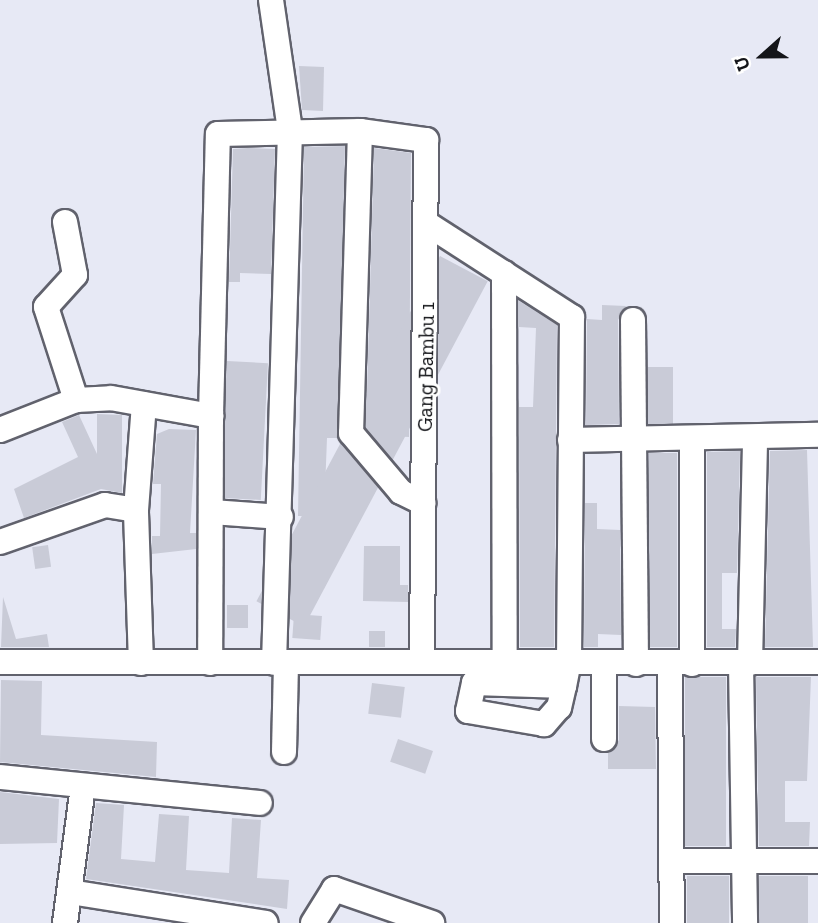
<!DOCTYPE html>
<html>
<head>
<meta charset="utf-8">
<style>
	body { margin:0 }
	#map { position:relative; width:818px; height:923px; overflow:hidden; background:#e7e9f5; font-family:"Zilla Slab",serif }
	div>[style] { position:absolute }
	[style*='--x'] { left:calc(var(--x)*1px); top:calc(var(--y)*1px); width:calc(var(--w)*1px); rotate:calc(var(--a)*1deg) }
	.building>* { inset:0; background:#c9cbd7; transform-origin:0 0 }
	.roads { filter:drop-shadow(2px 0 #61626d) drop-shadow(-2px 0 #61626d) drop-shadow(0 2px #61626d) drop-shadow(0 -2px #61626d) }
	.minor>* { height:24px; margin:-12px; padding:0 12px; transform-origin:12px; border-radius:12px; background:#fff }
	span { translate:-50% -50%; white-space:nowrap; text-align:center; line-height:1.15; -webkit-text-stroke:6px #fff; paint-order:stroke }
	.street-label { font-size:21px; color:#141519 }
	.north { position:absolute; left:727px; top:21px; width:70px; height:70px; -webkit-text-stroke:5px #fff; paint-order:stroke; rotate:249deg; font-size:19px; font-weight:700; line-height:28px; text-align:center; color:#141519 }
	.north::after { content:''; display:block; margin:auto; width:24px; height:32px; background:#141519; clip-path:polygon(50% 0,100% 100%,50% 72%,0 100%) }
</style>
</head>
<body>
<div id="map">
	<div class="building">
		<i style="clip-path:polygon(299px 66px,324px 67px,323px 111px,302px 110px)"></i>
		<i style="clip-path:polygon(345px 146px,338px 438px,327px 438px,324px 516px,298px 516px,304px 147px)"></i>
		<i style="clip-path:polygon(248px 148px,275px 149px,271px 274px,240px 273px,240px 282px,229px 282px,233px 149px)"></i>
		<i style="clip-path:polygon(374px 148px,411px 153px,409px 437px,372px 435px,366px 428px)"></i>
		<i style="left:440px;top:256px;width:54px;height:391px;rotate:28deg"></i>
		<i style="clip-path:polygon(519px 301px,557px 325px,554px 647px,520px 647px,519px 407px,533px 407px,536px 328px,519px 327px)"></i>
		<i style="clip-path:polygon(602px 305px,626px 306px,618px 320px,619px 424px,586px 425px,587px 319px,602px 320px)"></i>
		<i style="left:227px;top:361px;width:41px;height:137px;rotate:3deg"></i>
		<i style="left:648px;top:367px;width:25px;height:57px"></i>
		<i style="clip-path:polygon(97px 414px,122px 415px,122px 493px,101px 489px,24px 518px,14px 489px,78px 457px,62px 422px,79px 415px,97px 454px)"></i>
		<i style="clip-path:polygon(169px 429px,196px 430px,190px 533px,196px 533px,196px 549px,152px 554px,152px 536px,160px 536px,161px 484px,153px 484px,157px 434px)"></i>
		<i style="clip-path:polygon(807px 450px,813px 647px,765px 647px,770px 451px)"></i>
		<i style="clip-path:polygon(740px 451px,737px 573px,722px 573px,722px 629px,736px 629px,735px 647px,707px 647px,707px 452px)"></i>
		<i style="left:649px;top:453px;width:28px;height:194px"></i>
		<i style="clip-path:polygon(585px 503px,597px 503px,597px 529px,620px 530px,621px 635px,598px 634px,598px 647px,584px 647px)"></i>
		<i style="left:48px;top:545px;width:22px;height:16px;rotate:82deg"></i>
		<i style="clip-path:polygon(364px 546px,400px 546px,400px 585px,408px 585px,408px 602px,363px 601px)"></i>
		<i style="clip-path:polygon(3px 597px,16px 639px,47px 634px,49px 647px,1px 647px)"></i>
		<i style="left:248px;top:605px;width:23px;height:21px;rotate:90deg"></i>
		<i style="left:294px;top:614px;width:28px;height:24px;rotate:4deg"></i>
		<i style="left:369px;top:631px;width:16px;height:16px"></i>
		<i style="left:685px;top:677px;width:41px;height:169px"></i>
		<i style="clip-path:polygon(756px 677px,811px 677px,807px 781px,785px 781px,785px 822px,810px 822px,809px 846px,759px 846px)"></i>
		<i style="clip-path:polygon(1px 680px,42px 681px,41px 735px,157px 742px,156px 777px,0 762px)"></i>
		<i style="left:372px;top:683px;width:33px;height:31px;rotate:7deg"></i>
		<i style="clip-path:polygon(619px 706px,655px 707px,656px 769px,608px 769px,608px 753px,619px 740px)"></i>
		<i style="left:398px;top:739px;width:37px;height:24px;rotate:19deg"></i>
		<i style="clip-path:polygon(0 792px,59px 799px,57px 843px,0 844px)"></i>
		<i style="clip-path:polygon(96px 803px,124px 805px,121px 859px,155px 862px,159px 814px,189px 816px,186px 870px,229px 873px,232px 818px,261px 820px,257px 878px,289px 880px,287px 909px,86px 879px)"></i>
		<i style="left:687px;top:876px;width:42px;height:47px"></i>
		<i style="left:759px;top:876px;width:49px;height:47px"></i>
	</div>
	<div class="roads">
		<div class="minor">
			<i style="--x:271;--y:0;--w:132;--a:81.7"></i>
			<i style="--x:290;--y:131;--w:532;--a:91.72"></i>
			<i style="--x:360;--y:131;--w:302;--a:91.7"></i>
			<i style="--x:351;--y:433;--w:77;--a:49.7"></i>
			<i style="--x:401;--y:492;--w:25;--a:26"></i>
			<i style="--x:65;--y:222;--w:54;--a:79.3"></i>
			<i style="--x:75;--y:275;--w:43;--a:132.2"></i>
			<i style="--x:46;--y:307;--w:98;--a:72.1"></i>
			<i style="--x:429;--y:225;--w:170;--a:32.8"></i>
			<i style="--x:572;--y:317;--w:344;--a:90.5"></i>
			<i style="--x:569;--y:661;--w:25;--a:101"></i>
			<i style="--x:564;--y:686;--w:22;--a:103"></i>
			<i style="--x:559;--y:707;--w:23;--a:131"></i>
			<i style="--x:544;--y:724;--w:77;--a:-170.3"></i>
			<i style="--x:468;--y:711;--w:29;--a:-78"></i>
			<i style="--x:474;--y:683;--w:90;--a:1.9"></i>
			<i style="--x:504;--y:273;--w:388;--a:89.9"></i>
			<i style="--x:633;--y:320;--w:344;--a:89.5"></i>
			<i style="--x:211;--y:416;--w:282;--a:-88.6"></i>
			<i style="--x:218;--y:134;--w:142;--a:-1.2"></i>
			<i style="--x:360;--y:131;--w:67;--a:7.8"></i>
			<i style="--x:426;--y:140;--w:522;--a:90.44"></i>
			<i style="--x:0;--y:430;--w:82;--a:-21.5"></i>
			<i style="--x:76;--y:400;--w:35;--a:-3"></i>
			<i style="--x:111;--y:398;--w:102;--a:10.2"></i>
			<i style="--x:211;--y:416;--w:247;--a:90.2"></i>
			<i style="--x:570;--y:440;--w:248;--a:-1.2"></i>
			<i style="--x:212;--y:512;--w:69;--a:4.1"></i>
			<i style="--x:0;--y:542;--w:111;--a:-19.4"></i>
			<i style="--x:105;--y:505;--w:31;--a:9"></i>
			<i style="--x:0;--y:662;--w:818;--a:0"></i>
			<i style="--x:141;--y:663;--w:153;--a:-91.9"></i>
			<i style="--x:136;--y:510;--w:106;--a:-85.7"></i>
			<i style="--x:741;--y:663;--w:260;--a:89.1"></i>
			<i style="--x:750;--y:663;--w:226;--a:-88.7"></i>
			<i style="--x:670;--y:664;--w:259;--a:89.6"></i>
			<i style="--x:692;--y:664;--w:223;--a:-90"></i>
			<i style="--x:604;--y:739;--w:76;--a:-90"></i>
			<i style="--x:284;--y:752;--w:89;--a:-88.7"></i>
			<i style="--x:0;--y:777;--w:261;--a:5.7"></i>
			<i style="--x:673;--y:861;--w:145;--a:0"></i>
			<i style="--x:70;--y:892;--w:198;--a:9"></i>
			<i style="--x:65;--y:923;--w:138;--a:-82.5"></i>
			<i style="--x:313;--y:923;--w:40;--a:-58"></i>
			<i style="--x:334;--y:889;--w:104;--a:19.1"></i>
		</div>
	</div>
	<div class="street-label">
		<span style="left:426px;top:367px;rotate:-89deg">Gang Bambu 1</span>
	</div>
	<div class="north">U</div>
</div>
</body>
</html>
